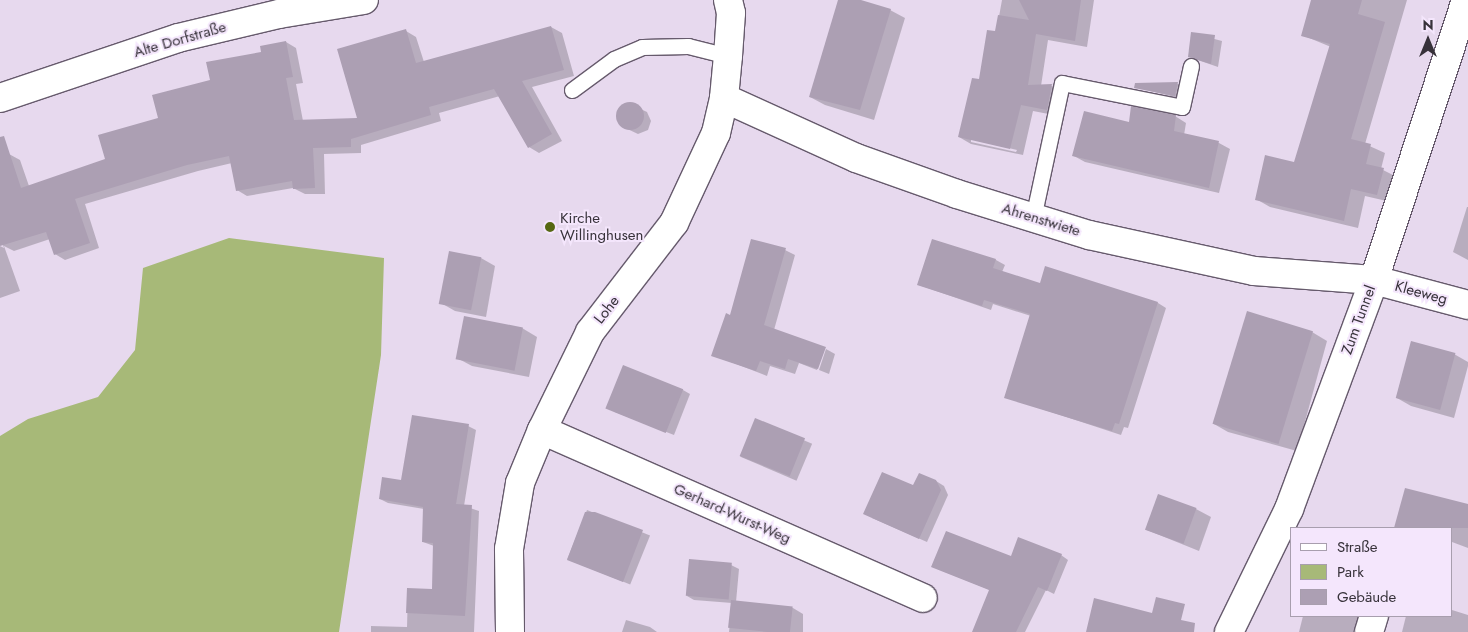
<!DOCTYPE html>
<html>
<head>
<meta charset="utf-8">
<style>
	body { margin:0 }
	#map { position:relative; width:1468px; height:632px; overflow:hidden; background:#e7d9ee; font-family:Jost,sans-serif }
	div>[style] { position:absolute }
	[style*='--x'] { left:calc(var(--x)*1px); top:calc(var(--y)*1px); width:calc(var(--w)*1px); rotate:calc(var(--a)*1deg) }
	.green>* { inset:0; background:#a7b978 }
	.shadow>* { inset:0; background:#0003; transform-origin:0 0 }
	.building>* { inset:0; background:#ac9fb3; transform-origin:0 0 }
	.round { border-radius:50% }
	.roads { filter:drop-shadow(1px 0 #665a6c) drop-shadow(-1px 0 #665a6c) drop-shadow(0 1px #665a6c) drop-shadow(0 -1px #665a6c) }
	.lane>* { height:15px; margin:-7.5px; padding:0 7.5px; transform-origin:7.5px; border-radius:7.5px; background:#fff }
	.street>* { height:28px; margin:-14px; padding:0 14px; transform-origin:14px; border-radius:14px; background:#fff }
	.secondary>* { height:28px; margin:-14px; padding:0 14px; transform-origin:14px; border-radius:14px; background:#fff }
	.dots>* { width:14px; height:14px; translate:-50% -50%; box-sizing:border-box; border:2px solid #f4e6fc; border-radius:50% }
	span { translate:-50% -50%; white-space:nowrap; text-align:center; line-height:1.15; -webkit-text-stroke:4px #f4e6fc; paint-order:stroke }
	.street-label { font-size:15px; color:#37323a }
	.poi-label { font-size:15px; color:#37323a }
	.left { translate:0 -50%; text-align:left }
	.legend { position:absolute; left:1290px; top:527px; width:162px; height:90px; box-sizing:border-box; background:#f4e6fc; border:1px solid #a89eae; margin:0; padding:6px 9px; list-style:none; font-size:15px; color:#37323a }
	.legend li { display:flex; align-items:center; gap:10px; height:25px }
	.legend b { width:25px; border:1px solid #a89eae }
	.north { position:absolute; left:1403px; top:15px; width:50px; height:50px; -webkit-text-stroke:4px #f4e6fc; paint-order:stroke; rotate:0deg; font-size:14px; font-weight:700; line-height:20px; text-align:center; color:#37323a }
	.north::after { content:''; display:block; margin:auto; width:18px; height:22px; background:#37323a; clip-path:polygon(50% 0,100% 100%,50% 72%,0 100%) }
</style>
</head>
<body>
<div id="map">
	<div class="green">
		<i style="clip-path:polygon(229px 238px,384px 258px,381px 355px,339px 632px,0 632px,0 436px,28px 419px,98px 397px,135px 350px,143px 268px)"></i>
	</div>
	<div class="shadow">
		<i style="clip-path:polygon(840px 0,857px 0,890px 10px,905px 18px,874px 120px,825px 105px,810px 97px)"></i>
		<i style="clip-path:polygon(evenodd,1002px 0,1094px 0,1087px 47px,1048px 40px,1041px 86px,1052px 86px,1064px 93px,1059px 116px,1033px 111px,1023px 155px,971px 144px,959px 137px,996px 33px,1002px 0,971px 139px,1017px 150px,1016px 152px,971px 142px,971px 139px)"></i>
		<i style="clip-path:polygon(1312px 0,1407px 0,1365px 144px,1385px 153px,1381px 169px,1397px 177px,1391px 202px,1365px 196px,1358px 228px,1270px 207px,1256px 199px,1295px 164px,1331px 47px,1302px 35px)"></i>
		<i style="clip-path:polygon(551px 27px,562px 33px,574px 76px,532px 87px,562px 141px,539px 153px,529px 147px,500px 96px,439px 113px,441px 121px,361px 145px,361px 153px,324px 154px,325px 194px,305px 194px,293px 188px,247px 196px,237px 190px,232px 163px,198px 171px,85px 204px,99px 248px,65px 260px,55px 254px,50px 239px,14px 251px,4px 246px,20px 291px,0 298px,0 246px,4px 248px,0 236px,0 157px,9px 154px,20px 160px,29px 186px,107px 160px,211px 81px,286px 42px,296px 48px,303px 83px,296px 84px,303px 121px,359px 119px,406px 31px,416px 37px,424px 62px)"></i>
		<i style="clip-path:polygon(1192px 33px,1222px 41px,1218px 67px,1189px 57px)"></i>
		<i style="clip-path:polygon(1178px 84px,1185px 88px,1182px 99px,1135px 87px)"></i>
		<i style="clip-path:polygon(630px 104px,647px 112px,651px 121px,648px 130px,638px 134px,621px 126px,617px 117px,621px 107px)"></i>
		<i style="clip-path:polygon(1175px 116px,1186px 123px,1184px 135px,1219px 143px,1230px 149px,1219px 193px,1085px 162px,1074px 156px,1130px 124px)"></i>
		<i style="clip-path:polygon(1467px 207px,1468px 207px,1468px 260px,1453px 252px)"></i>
		<i style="clip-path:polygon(933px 240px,996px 260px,1005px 265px,1002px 272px,1040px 284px,1158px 303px,1166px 308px,1128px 428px,1124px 427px,1121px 435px,1005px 397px,1031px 316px,993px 304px,991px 310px,919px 285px)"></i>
		<i style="clip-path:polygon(785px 250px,795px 255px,774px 330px,824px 348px,817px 370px,799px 363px,795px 374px,770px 366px,767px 376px,713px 355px,731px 316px)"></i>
		<i style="clip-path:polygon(450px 252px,481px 258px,495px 266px,486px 317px,455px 311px,441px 303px)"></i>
		<i style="clip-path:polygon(522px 328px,537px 337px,529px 377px,472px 366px,457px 358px)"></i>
		<i style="clip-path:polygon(1312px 332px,1327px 341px,1297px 451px,1228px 432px,1214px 424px)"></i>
		<i style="clip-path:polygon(826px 349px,835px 354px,829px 374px,819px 370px)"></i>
		<i style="clip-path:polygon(1454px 354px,1468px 362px,1468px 366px,1454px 418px,1411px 406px,1397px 398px)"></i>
		<i style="clip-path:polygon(683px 390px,690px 394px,674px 435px,615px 412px)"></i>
		<i style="left:756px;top:420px;width:61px;height:40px;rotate:23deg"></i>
		<i style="clip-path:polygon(468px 426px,476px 430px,464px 506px,479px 511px,474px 632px,371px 632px,371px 626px,407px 627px,408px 589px,433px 590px,434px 546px,423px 542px,424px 509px,388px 503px,380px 499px)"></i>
		<i style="clip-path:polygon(936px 481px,944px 486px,948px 495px,927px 542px,872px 518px,914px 487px)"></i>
		<i style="clip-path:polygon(1455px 502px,1468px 505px,1468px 548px,1452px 542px,1452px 528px,1446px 528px)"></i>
		<i style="clip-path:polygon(1196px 509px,1211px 517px,1199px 551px,1147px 530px)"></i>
		<i style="left:587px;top:510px;width:68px;height:53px;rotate:22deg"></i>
		<i style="clip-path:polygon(1061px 555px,1068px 560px,1054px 594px,1046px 590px,1025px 632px,973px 632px,990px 590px,933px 567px)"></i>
		<i style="clip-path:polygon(731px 565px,739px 569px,736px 602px,793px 608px,803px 614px,803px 632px,729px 632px,732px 603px,694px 600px,687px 596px)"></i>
		<i style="clip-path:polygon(1452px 610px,1468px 615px,1468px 632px,1402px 632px,1406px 616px,1452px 616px)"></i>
		<i style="clip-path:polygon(1303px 616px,1357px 616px,1365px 620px,1362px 632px,1299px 632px)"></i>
		<i style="clip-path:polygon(626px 620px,650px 627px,657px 632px,622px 632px)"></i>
	</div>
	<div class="building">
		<i style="clip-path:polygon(838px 0,861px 0,891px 9px,860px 110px,809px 97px)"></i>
		<i style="clip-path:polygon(1019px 0,1081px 0,1075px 41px,1036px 34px,1028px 85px,1052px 84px,1047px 110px,1021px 105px,1010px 149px,958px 137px,972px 78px,979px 79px,987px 30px,995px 31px,998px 15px,1029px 20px)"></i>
		<i style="clip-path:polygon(1311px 0,1362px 0,1358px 14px,1385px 22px,1351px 139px,1371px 144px,1366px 164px,1384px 168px,1377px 195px,1351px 189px,1344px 221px,1255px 200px,1265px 155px,1294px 162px,1330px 44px,1301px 36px)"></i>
		<i style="clip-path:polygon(551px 26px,564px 70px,522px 81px,552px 134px,528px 148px,494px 89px,429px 107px,431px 115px,351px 139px,351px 147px,313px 148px,315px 188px,293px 189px,292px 181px,236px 191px,229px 156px,187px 165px,75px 199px,90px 243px,54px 255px,46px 232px,0 246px,0 137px,4px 136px,21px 188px,105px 159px,98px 135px,158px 118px,152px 95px,210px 80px,206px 62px,261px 52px,260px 46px,286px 41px,293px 77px,286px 78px,294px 120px,357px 118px,337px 49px,406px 29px,416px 63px)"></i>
		<i style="clip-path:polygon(1191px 32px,1215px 35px,1211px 64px,1188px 57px)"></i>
		<i style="clip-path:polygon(1178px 82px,1175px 96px,1134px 88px,1135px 83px)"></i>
		<i class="round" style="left:616px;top:102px;width:28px;height:28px"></i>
		<i style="clip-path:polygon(1131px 106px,1176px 115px,1174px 131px,1219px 141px,1209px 188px,1072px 156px,1084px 111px,1129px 122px)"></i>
		<i style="clip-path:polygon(751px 239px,786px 248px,764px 325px,826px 347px,818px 369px,788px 359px,785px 369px,760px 361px,756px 371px,711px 356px,726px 313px,730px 315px)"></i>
		<i style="clip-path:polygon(932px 239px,996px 259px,993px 268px,1040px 283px,1045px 266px,1158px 302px,1119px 424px,1115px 423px,1112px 431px,1004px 398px,1030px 314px,984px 300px,982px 306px,917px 285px)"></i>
		<i style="left:449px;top:251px;width:33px;height:54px;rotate:11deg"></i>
		<i style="left:1247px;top:311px;width:69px;height:118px;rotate:17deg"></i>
		<i style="left:464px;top:316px;width:60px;height:44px;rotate:11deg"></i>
		<i style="left:1411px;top:341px;width:46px;height:59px;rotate:15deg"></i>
		<i style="left:623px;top:365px;width:65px;height:47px;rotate:22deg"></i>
		<i style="clip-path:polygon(412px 415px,469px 424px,456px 504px,472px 505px,465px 616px,406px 613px,407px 588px,432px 589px,433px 543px,422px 542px,423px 507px,379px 499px,382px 477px,401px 480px)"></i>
		<i style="left:755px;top:418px;width:54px;height:41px;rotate:22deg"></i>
		<i style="clip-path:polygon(882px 472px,913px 485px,919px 473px,936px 480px,941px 490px,919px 539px,863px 514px)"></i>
		<i style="clip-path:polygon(1405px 488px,1468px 504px,1468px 528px,1394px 528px)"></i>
		<i style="left:1158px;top:494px;width:41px;height:38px;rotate:20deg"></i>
		<i style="clip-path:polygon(585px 512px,595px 512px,643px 530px,623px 582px,567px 560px)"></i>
		<i style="clip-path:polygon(946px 531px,1011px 556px,1018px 537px,1062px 554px,1047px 591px,1038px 587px,1016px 632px,972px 632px,989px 590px,931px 567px)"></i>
		<i style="left:689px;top:559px;width:43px;height:37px;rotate:5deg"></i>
		<i style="clip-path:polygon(1156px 597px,1185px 604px,1181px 620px,1195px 623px,1194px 632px,1086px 632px,1094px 598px,1152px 613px)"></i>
		<i style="left:731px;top:600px;width:62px;height:28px;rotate:6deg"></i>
	</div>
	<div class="roads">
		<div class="lane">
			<i style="--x:572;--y:90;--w:52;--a:-36.4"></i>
			<i style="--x:614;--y:59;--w:30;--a:-23"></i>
			<i style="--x:642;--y:47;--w:46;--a:-1.2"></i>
			<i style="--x:688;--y:46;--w:41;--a:14"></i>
			<i style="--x:1033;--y:218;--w:138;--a:-77.9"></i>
			<i style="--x:1062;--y:83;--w:122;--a:11.3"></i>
			<i style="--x:1182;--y:107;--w:42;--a:-77.6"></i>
		</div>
		<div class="street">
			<i style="--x:724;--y:98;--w:145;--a:24.4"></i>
			<i style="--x:856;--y:158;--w:107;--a:19.6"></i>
			<i style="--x:957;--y:194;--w:138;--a:17.3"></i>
			<i style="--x:1089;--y:235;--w:169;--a:12.3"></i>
			<i style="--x:1254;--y:271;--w:120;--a:4.3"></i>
			<i style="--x:1374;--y:280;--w:97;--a:14.9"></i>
			<i style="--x:542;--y:430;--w:416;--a:23.8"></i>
			<i style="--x:510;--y:632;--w:83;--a:-90.7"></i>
			<i style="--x:509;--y:549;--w:67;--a:-80.5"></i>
			<i style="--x:520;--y:483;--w:57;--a:-67.5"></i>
			<i style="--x:542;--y:430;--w:109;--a:-63.9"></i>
			<i style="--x:590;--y:332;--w:138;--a:-52.4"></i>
			<i style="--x:674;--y:223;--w:99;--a:-65"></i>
			<i style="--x:716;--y:133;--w:36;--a:-77"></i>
			<i style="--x:724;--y:98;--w:42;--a:-84.6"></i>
			<i style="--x:728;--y:56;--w:43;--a:-86"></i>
			<i style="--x:731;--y:13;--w:13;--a:-103"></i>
			<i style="--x:1229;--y:632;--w:137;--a:-64"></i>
			<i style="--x:1289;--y:509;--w:244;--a:-69.6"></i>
			<i style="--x:1374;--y:280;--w:295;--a:-71.8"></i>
			<i style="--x:1369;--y:632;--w:17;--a:-73"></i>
		</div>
		<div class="secondary">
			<i style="--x:0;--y:98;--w:188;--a:-18.6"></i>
			<i style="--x:178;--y:38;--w:104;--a:-13.4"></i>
			<i style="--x:279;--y:14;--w:86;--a:-9.4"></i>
		</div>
	</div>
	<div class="dots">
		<i style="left:550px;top:227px;background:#566812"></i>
	</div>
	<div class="street-label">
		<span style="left:180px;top:40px;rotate:-16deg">Alte Dorfstraße</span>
		<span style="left:1041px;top:220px;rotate:17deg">Ahrenstwiete</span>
		<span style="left:1421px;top:293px;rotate:15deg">Kleeweg</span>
		<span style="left:607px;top:310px;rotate:-52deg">Lohe</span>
		<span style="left:1359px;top:320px;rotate:-70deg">Zum Tunnel</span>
		<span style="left:732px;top:514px;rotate:24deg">Gerhard-Wurst-Weg</span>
	</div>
	<div class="poi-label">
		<span class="left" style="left:560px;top:227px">Kirche<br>Willinghusen</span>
	</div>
	<ul class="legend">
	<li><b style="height:6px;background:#fff"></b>Straße</li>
	<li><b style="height:14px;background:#a7b978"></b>Park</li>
	<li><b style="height:14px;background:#ac9fb3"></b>Gebäude</li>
	</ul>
	<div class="north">N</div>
</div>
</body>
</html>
